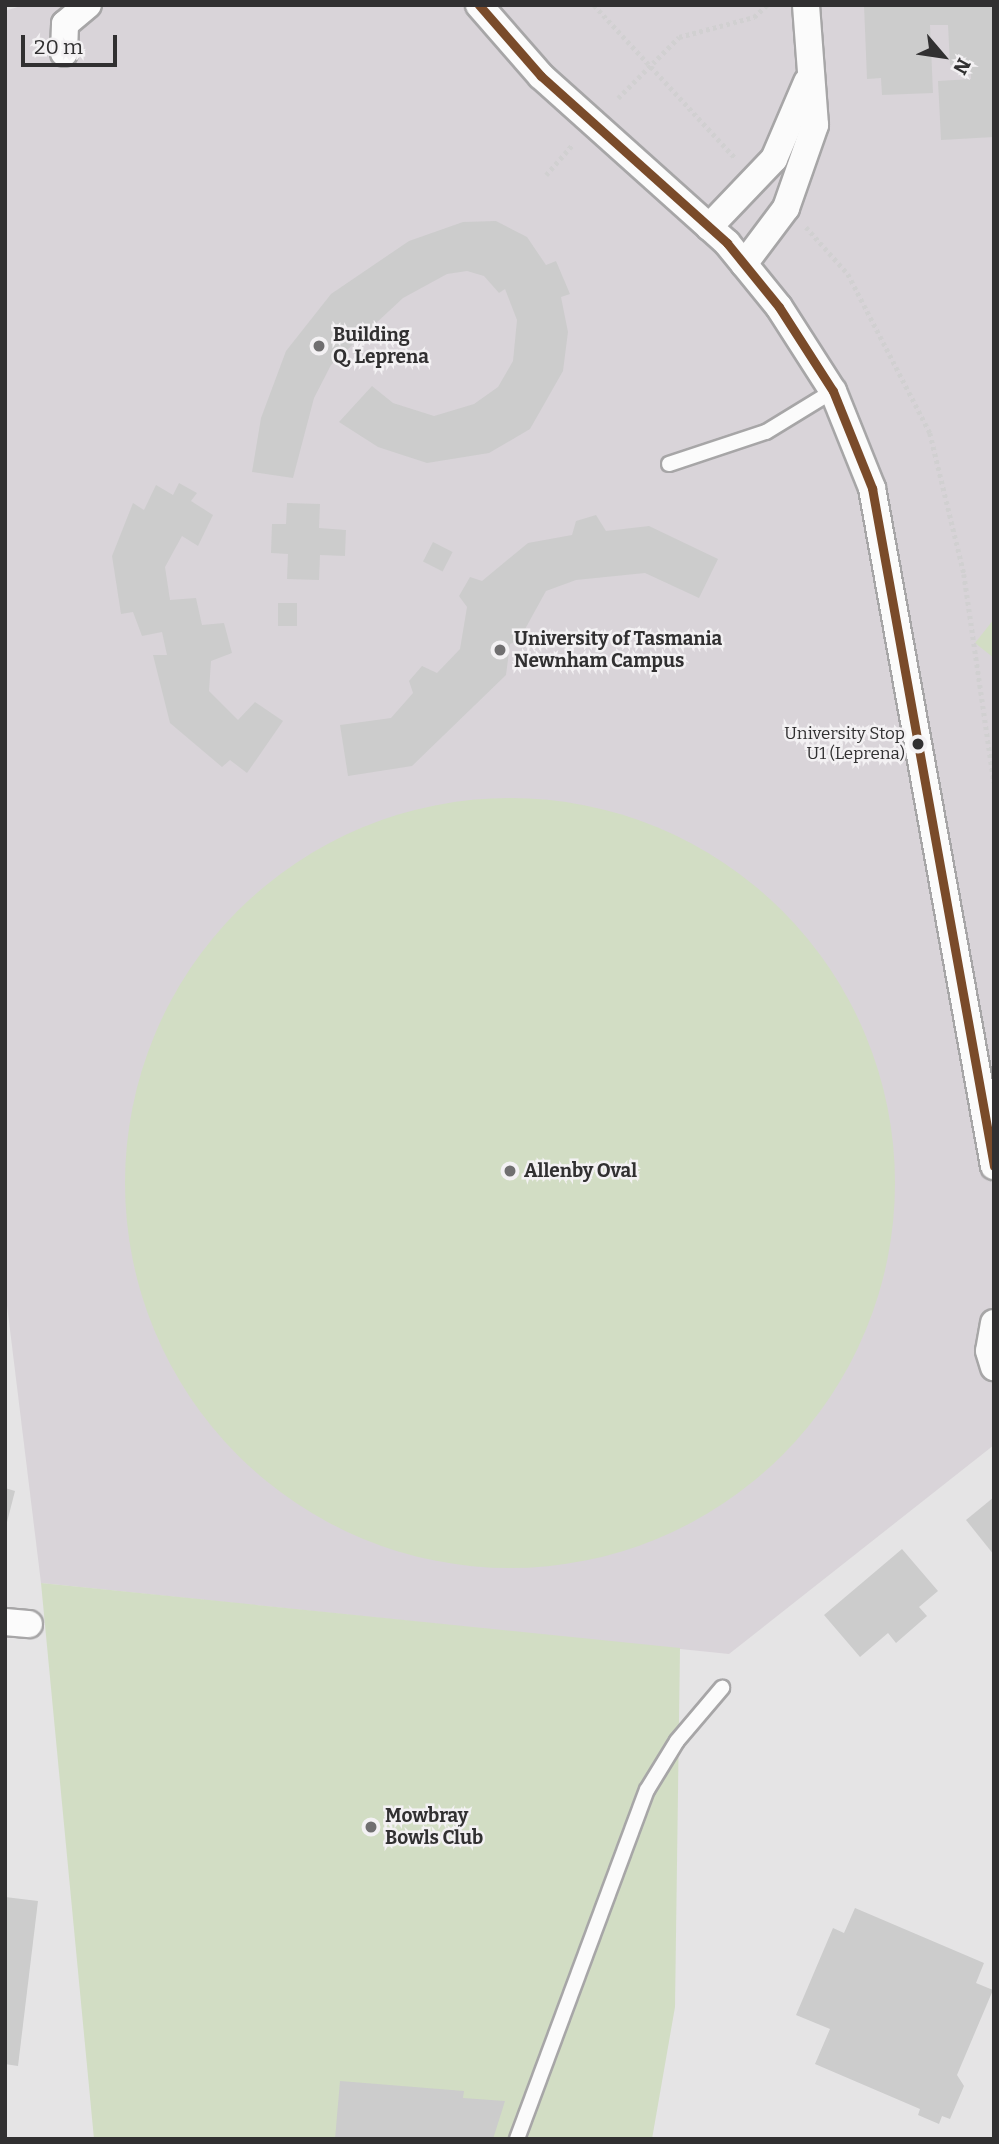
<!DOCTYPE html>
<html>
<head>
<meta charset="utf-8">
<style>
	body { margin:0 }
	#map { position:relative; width:999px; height:2144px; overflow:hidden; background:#e5e4e5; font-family:Bitter,serif }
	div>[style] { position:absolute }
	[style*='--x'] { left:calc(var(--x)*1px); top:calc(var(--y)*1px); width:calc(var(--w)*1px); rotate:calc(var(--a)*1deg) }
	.built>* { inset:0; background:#d9d4d9 }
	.green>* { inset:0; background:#d2ddc4 }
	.round { border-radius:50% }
	.building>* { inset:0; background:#ccc; transform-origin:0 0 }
	.path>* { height:4.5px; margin-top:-2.25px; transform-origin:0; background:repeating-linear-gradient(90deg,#d1d0d1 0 3.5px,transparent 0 7px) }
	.roads { filter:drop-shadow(2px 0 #a7a6a7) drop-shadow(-2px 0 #a7a6a7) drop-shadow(0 2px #a7a6a7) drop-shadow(0 -2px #a7a6a7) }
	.lane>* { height:14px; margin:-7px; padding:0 7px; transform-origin:7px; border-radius:7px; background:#fbfbfb }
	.street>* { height:26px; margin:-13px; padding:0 13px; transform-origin:13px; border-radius:13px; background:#fbfbfb }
	.bus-1>* { height:9px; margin:-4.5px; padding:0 4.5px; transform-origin:4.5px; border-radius:4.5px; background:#7a4b2a }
	.dots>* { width:19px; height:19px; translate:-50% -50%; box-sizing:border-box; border:4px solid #f3f1f3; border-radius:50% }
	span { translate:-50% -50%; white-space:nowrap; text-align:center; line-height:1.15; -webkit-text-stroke:5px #f3f1f3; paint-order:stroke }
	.bus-label { font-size:17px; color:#313031 }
	.right { translate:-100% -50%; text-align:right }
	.poi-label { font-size:19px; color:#313031; font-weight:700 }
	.left { translate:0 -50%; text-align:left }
	.frame { position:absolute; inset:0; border:7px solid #313031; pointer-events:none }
	.north { position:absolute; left:908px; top:21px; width:70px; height:70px; -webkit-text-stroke:5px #f3f1f3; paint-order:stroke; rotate:119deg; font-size:19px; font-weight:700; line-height:28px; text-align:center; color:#313031 }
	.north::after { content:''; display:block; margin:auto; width:24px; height:32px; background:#313031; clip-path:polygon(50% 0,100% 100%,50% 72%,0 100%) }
	.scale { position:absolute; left:21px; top:35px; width:96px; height:32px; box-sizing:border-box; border:4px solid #313031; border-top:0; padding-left:9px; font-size:21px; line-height:24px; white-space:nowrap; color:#313031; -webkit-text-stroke:5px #f3f1f3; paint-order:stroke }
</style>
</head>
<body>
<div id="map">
	<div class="built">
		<i style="clip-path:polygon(24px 5px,994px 5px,994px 1445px,729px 1654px,41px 1583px,5px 1289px,5px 11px)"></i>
	</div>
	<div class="green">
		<i style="clip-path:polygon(994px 619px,994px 658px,975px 643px)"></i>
		<i class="round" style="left:125px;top:798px;width:770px;height:770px"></i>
		<i style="clip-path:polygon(41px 1583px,680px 1648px,675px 2007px,652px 2139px,94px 2139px)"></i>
	</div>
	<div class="building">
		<i style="clip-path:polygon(864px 5px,993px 5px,994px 137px,941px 140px,938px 81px,971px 79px,970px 64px,950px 65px,948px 25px,930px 25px,933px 93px,882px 95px,881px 78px,867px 79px)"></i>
		<i style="clip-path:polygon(496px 221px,527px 237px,546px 265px,556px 261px,570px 294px,561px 297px,568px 332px,563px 371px,530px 429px,489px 453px,427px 463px,378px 447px,339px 422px,372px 386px,393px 403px,434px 416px,474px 404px,498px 387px,513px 361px,517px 320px,505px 289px,499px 293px,484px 276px,467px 271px,447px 274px,403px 298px,331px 365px,314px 398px,293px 478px,252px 472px,261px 418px,286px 351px,331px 294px,409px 241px,463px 222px)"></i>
		<i style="clip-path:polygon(179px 483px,197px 493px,191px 501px,213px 515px,198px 546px,182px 536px,165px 567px,170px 600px,196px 598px,202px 625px,224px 623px,232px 653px,211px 661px,209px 691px,238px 720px,255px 702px,283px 721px,247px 773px,230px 760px,222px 767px,170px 723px,153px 655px,167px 655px,162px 632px,142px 636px,133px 612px,121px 614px,112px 556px,133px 503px,144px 510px,156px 485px,173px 495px)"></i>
		<i style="clip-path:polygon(287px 503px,320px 504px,319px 528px,346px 530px,345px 556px,320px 555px,319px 580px,287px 579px,288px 554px,271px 553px,272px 524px,286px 524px)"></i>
		<i style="clip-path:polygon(596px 515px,606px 531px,649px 526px,718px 559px,699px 598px,645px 573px,576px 580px,546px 591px,519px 640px,510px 644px,506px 675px,412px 766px,348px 776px,340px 725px,391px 718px,413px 693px,409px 681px,422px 666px,437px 673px,460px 649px,467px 607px,459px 596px,470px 577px,482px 581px,528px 543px,572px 535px,576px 521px)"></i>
		<i style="left:433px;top:542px;width:22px;height:22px;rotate:27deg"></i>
		<i style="left:278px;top:603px;width:19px;height:23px"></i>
		<i style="clip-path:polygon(5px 1488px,15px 1491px,6px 1526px,5px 1526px)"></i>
		<i style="clip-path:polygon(994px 1497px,994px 1555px,966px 1520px)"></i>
		<i style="clip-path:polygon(902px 1549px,938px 1591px,919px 1607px,927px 1616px,896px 1643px,888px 1633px,860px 1657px,824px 1615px)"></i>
		<i style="clip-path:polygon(5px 1897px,38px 1901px,18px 2066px,5px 2064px)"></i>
		<i style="clip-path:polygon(855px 1908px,984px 1963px,976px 1983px,993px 1990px,957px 2075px,964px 2086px,950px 2119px,942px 2116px,939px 2124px,918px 2115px,920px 2109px,815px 2064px,830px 2029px,796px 2015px,833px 1928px,844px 1933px)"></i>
		<i style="clip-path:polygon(340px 2081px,464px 2091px,463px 2098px,505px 2101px,493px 2139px,335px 2139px)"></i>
	</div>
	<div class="path">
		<i style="--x:594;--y:5;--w:209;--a:47.3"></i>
		<i style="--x:618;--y:98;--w:86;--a:-45"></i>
		<i style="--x:679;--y:37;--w:78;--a:-14.9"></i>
		<i style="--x:754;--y:17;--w:18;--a:-43"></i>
		<i style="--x:546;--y:175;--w:41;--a:-48.9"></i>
		<i style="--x:806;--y:227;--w:63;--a:48.2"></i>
		<i style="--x:848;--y:274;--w:179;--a:62.7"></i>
		<i style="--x:930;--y:433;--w:145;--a:76.4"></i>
		<i style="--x:964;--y:574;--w:211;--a:81.8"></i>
	</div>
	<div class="roads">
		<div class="lane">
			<i style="--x:669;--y:464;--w:102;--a:-18.3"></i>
			<i style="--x:766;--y:432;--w:79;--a:-31.5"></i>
			<i style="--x:517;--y:2139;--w:372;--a:-69.6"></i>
			<i style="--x:647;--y:1790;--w:57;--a:-58.5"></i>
			<i style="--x:677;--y:1741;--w:70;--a:-49.7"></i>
		</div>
		<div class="street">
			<i style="--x:479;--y:5;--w:94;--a:48.9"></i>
			<i style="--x:541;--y:76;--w:250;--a:41.9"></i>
			<i style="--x:727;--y:243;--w:82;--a:50.9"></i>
			<i style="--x:779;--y:307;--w:100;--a:57.3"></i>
			<i style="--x:833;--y:391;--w:105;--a:68.1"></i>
			<i style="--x:872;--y:488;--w:689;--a:79.8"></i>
			<i style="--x:64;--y:53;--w:29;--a:-88"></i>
			<i style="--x:65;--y:24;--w:30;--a:-40"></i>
			<i style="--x:709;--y:227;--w:94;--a:-46.3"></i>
			<i style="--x:774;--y:159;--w:84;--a:-66.8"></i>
			<i style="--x:744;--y:264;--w:70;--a:-53.1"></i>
			<i style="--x:786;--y:208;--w:88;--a:-70.7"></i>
			<i style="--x:815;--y:125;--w:120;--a:-94.3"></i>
			<i style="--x:994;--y:1323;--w:28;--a:100"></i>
			<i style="--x:989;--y:1351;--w:17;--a:73"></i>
			<i style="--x:5;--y:1622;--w:24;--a:5"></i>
		</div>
	</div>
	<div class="bus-1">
		<i style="--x:479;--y:5;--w:94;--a:48.9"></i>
		<i style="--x:541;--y:76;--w:250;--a:41.9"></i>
		<i style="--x:727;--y:243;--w:82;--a:50.9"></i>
		<i style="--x:779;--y:307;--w:100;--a:57.3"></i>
		<i style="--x:833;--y:391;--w:105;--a:68.1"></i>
		<i style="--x:872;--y:488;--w:689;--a:79.8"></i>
	</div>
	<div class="dots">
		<i style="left:319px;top:346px;background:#706f70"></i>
		<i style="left:500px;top:650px;background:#706f70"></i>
		<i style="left:918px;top:744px;background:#313031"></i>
		<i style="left:510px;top:1171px;background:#706f70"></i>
		<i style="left:371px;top:1827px;background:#706f70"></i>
	</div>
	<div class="bus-label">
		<span class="right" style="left:905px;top:744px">University Stop<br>U1 (Leprena)</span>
	</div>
	<div class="poi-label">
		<span class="left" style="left:333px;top:346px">Building<br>Q, Leprena</span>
		<span class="left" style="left:514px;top:650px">University of Tasmania<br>Newnham Campus</span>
		<span class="left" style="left:524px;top:1171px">Allenby Oval</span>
		<span class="left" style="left:385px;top:1827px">Mowbray<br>Bowls Club</span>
	</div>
	<div class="frame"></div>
	<div class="north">N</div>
	<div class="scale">20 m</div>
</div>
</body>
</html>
